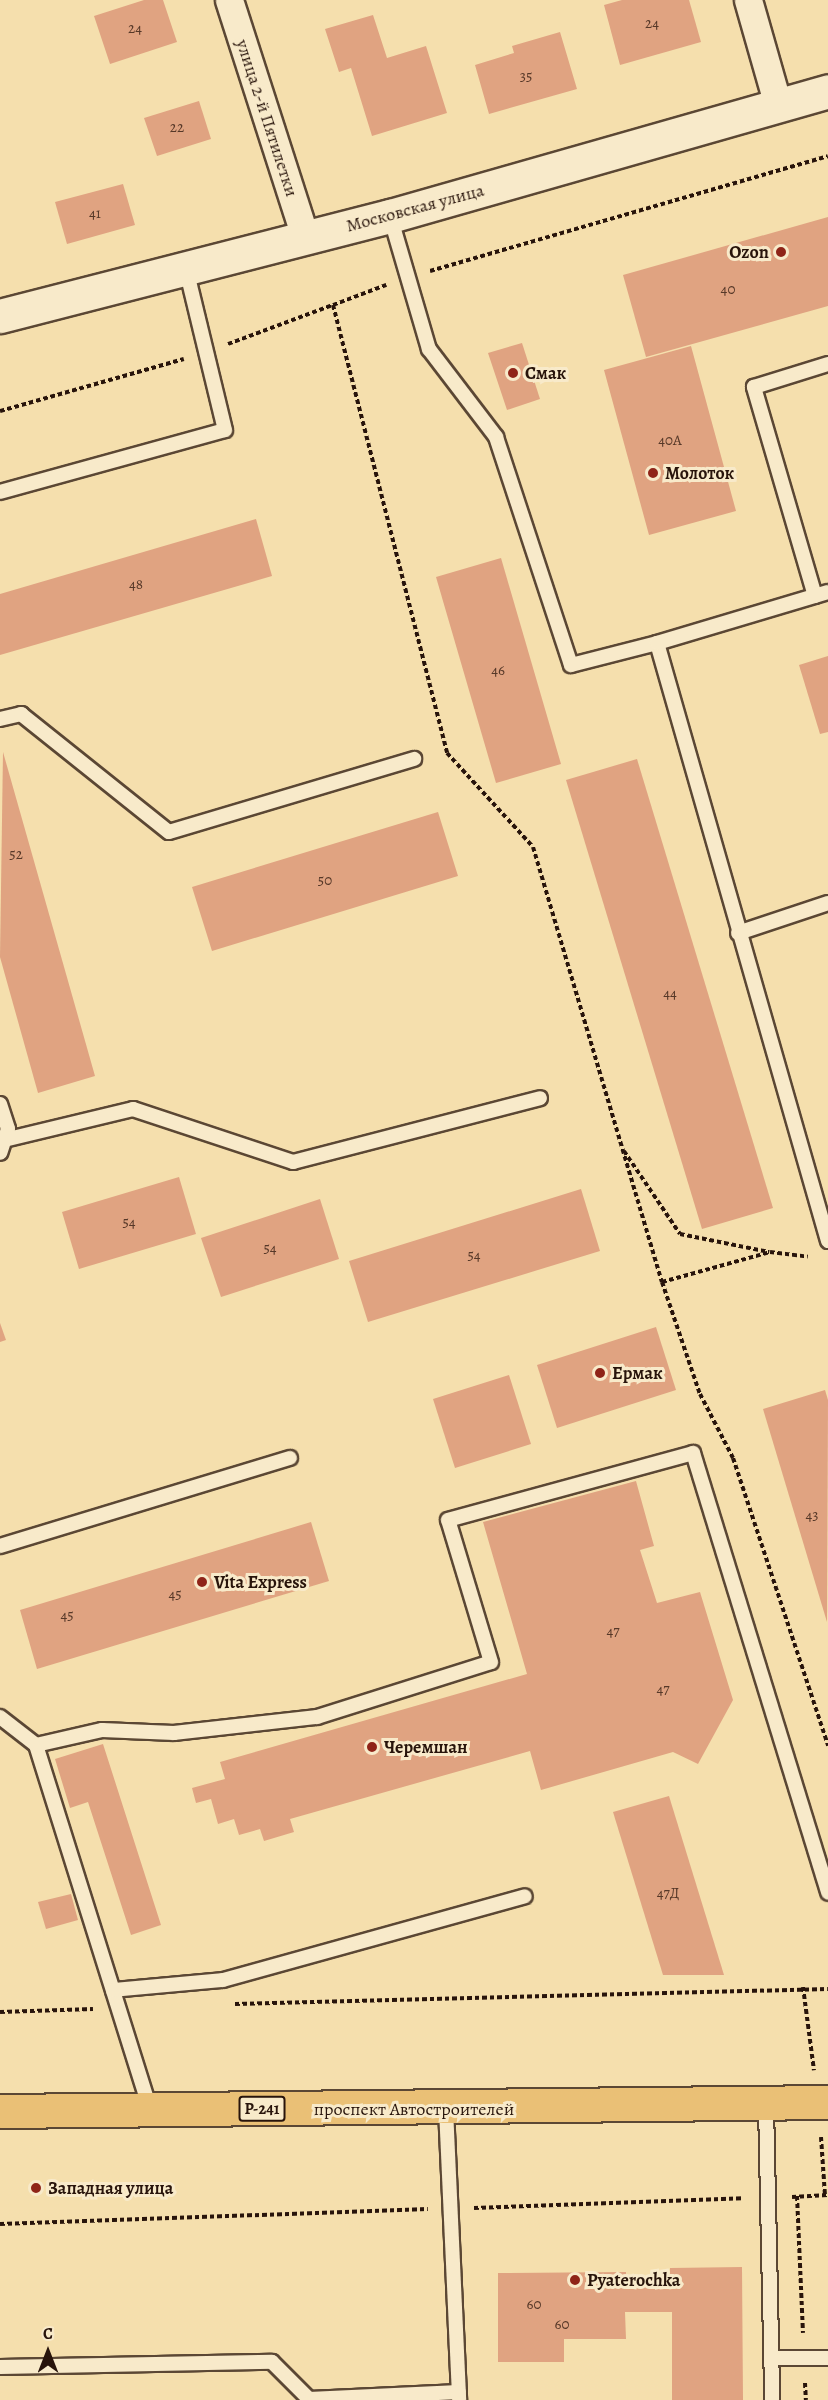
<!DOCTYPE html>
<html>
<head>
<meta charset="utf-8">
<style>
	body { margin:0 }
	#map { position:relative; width:828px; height:2400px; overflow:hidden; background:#f5dfad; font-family:Alegreya,serif }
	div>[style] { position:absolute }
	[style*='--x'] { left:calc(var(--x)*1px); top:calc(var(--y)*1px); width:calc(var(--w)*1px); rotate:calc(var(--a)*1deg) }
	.building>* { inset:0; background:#e0a381 }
	.path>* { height:4px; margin-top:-2px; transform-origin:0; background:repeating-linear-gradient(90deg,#28140b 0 4.5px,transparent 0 7.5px) }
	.roads { filter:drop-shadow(2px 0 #5b4734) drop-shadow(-2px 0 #5b4734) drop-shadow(0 2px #5b4734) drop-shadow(0 -2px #5b4734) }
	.service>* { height:14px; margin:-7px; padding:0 7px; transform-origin:7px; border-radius:7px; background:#f8eaca }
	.minor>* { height:27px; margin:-13.5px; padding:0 13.5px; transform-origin:13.5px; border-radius:13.5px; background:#f8eaca }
	.tertiary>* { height:33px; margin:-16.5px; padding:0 16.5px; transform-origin:16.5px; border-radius:16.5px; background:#f8eaca }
	.trunk>* { height:33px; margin:-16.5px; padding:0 16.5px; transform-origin:16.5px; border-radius:16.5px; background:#eac076 }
	.dots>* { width:16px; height:16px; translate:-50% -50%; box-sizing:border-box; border:3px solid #f8eaca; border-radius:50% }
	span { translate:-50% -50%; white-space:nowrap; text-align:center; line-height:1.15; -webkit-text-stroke:6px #f8eaca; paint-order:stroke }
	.number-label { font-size:15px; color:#563828 }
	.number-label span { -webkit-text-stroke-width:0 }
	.shield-label span { padding:2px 4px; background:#f8eaca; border:2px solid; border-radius:4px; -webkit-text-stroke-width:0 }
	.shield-label { font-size:16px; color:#28140b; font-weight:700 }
	.street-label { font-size:18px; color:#28140b }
	.poi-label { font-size:18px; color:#28140b; font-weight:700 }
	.right { translate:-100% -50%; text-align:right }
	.left { translate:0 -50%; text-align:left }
	.north { position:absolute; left:18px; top:2322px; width:60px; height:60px; -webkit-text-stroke:4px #f8eaca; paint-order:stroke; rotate:0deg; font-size:16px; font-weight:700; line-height:24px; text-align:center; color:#28140b }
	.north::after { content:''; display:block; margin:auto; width:21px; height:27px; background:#28140b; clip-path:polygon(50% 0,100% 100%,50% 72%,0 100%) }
</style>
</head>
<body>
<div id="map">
	<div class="building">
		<i style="clip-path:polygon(144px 0,163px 0,177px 42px,110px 64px,94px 16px)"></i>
		<i style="clip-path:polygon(622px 0,689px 0,701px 42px,620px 65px,604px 5px)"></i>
		<i style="clip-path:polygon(373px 15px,387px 58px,426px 46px,447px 113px,372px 136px,351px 68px,339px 72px,325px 29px)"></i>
		<i style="clip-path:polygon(560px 32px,577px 89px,489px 114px,475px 65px,514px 53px,512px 46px)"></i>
		<i style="clip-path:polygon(199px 101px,211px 139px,157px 156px,144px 118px)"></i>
		<i style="clip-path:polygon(123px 184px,135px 225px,67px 244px,55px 202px)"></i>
		<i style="clip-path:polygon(828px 217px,828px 306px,646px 357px,623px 275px)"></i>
		<i style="clip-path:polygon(522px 343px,540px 399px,507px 410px,488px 353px)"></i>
		<i style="clip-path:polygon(691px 346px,736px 511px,649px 535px,604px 370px)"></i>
		<i style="clip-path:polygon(256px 519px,272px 576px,0 655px,0 594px)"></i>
		<i style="clip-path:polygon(501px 558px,561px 764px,496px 783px,436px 577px)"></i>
		<i style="clip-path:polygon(828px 656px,828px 732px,820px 734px,799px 665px)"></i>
		<i style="clip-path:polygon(3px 752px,95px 1076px,38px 1093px,0 957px)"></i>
		<i style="clip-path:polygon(637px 759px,773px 1208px,702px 1229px,566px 780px)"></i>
		<i style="clip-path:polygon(438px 812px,458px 876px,212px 951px,192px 887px)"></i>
		<i style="clip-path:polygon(179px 1177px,196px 1234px,79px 1269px,62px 1212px)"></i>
		<i style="clip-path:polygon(581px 1189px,600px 1251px,368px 1322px,349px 1261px)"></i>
		<i style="clip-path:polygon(320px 1199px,339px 1259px,221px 1297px,201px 1238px)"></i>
		<i style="clip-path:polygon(0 1323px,6px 1340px,0 1342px)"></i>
		<i style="clip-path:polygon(656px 1327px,676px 1390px,557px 1428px,537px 1365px)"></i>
		<i style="clip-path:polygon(509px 1375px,531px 1444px,455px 1468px,433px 1399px)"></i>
		<i style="clip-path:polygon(825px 1390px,828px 1400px,827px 1622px,763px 1409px)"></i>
		<i style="clip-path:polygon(636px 1481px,654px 1546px,640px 1550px,657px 1603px,700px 1592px,733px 1700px,698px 1764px,673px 1752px,541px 1790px,530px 1751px,290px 1819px,294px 1832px,264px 1841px,260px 1829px,239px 1835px,234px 1819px,218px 1824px,211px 1799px,196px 1803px,192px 1788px,225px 1779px,220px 1762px,527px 1674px,483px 1522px)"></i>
		<i style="clip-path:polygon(311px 1522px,329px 1581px,37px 1669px,20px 1610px)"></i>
		<i style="clip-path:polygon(103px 1744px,161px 1925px,131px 1935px,88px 1802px,70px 1808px,55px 1759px)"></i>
		<i style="clip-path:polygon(669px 1796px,724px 1975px,663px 1975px,613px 1812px)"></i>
		<i style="clip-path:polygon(71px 1894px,78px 1920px,46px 1929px,38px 1902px)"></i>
		<i style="clip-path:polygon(742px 2267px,743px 2400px,672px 2400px,672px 2312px,625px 2312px,626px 2339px,564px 2339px,564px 2362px,498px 2362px,498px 2273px,626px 2272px,626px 2286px,670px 2286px,670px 2268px)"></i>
	</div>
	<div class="path">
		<i style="--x:430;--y:271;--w:414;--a:-16.1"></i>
		<i style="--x:333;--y:305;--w:57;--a:-20.7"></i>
		<i style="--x:228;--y:344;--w:112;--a:-20.4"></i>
		<i style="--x:333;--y:305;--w:462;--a:75.7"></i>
		<i style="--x:447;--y:753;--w:127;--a:47.5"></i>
		<i style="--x:533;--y:847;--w:454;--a:73.5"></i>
		<i style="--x:662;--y:1282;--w:112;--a:-15.5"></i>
		<i style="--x:770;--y:1252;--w:38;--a:7"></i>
		<i style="--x:0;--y:411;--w:191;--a:-15.8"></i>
		<i style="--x:624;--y:1151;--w:100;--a:56"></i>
		<i style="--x:680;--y:1234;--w:91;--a:11.4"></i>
		<i style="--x:662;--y:1282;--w:118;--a:71.3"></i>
		<i style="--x:700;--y:1394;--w:72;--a:62.7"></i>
		<i style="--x:733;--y:1458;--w:303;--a:71.7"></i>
		<i style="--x:803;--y:1987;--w:84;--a:82.5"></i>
		<i style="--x:235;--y:2004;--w:593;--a:-1.45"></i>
		<i style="--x:0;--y:2012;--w:93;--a:-1.8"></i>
		<i style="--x:821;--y:2137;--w:58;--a:86.1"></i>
		<i style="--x:797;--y:2196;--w:137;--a:87.5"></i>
		<i style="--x:792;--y:2197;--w:36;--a:-3"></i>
		<i style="--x:474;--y:2208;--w:269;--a:-2.1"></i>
		<i style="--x:0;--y:2224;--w:428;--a:-2"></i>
		<i style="--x:805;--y:2383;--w:17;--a:87"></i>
	</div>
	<div class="roads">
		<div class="service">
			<i style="--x:390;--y:216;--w:139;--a:73.7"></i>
			<i style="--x:429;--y:349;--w:111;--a:52.7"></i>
			<i style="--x:496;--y:437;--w:240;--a:71.8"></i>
			<i style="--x:571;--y:665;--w:89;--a:-14.3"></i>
			<i style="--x:657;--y:643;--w:622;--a:74.04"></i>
			<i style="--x:0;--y:492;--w:233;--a:-15.4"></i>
			<i style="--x:225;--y:430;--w:166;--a:-103.6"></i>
			<i style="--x:815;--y:596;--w:218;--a:-106.3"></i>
			<i style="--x:754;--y:387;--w:77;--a:-17.3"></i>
			<i style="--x:657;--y:643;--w:178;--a:-16.6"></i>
			<i style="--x:0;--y:719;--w:22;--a:-13"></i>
			<i style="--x:21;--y:714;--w:189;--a:38.6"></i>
			<i style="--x:169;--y:832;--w:256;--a:-16.6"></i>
			<i style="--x:738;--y:933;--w:95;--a:-18.4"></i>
			<i style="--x:0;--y:1104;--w:26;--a:72"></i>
			<i style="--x:8;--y:1129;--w:25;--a:108"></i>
			<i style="--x:0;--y:1141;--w:137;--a:-13.5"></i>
			<i style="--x:133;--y:1109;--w:169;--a:18.3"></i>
			<i style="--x:293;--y:1162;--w:255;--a:-14.5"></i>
			<i style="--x:0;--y:1546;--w:303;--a:-16.9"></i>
			<i style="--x:0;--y:1717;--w:46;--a:37.9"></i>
			<i style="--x:36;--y:1745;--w:381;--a:72.6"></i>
			<i style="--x:36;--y:1745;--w:68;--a:-12.8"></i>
			<i style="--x:102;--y:1730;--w:72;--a:2.4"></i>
			<i style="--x:174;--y:1733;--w:144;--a:-6.4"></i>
			<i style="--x:317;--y:1717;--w:182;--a:-17.5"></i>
			<i style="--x:491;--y:1662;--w:148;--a:-106.8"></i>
			<i style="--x:448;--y:1520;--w:254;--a:-15.3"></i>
			<i style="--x:693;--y:1453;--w:460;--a:72.9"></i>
			<i style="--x:113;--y:1990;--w:110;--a:-5.2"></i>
			<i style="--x:223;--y:1980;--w:313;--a:-15.5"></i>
			<i style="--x:766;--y:2104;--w:296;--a:88.8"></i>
			<i style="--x:446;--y:2109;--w:291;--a:87.4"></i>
			<i style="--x:771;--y:2358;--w:57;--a:0"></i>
			<i style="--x:0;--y:2367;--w:272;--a:-1.1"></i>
			<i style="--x:272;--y:2362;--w:52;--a:45"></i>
			<i style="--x:309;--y:2399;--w:150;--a:-2.7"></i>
		</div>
		<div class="minor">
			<i style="--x:229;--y:0;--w:249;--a:72.2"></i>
			<i style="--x:748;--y:0;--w:109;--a:74.1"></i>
		</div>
		<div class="tertiary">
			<i style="--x:0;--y:316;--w:403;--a:-14.4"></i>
			<i style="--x:390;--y:216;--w:455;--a:-15.9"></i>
		</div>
		<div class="trunk">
			<i style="--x:0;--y:2111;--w:828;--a:-0.62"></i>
		</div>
	</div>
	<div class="dots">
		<i style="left:781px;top:252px;background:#8f2418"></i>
		<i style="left:513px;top:373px;background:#8f2418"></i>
		<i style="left:653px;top:473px;background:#8f2418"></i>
		<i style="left:600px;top:1373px;background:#8f2418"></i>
		<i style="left:202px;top:1582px;background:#8f2418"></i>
		<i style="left:372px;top:1747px;background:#8f2418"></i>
		<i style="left:36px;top:2188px;background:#8f2418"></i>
		<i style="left:575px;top:2280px;background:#8f2418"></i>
	</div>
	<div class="number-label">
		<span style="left:652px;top:24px">24</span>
		<span style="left:135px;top:29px">24</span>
		<span style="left:526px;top:77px">35</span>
		<span style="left:177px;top:128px">22</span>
		<span style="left:95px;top:214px">41</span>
		<span style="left:728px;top:290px">40</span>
		<span style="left:670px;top:441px">40А</span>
		<span style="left:136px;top:585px">48</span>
		<span style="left:498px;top:671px">46</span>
		<span style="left:16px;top:855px">52</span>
		<span style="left:325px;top:881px">50</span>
		<span style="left:670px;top:994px">44</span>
		<span style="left:129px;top:1223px">54</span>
		<span style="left:270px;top:1249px">54</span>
		<span style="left:474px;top:1256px">54</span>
		<span style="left:812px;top:1516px">43</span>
		<span style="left:175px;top:1595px">45</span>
		<span style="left:67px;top:1616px">45</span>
		<span style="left:613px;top:1632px">47</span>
		<span style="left:663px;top:1690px">47</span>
		<span style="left:668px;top:1894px">47Д</span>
		<span style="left:534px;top:2305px">60</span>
		<span style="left:562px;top:2325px">60</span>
	</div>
	<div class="shield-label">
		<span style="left:262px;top:2109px">Р-241</span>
	</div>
	<div class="street-label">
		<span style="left:267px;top:118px;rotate:72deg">улица 2-й Пятилетки</span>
		<span style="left:415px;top:208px;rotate:-15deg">Московская улица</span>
		<span style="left:414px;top:2109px">проспект Автостроителей</span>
	</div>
	<div class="poi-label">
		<span class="right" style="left:769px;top:252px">Ozon</span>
		<span class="left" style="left:525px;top:373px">Смак</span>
		<span class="left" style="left:665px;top:473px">Молоток</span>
		<span class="left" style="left:612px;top:1373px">Ермак</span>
		<span class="left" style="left:214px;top:1582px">Vita Express</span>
		<span class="left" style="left:384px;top:1747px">Черемшан</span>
		<span class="left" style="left:48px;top:2188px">Западная улица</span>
		<span class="left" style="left:587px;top:2280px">Pyaterochka</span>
	</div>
	<div class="north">С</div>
</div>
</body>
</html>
